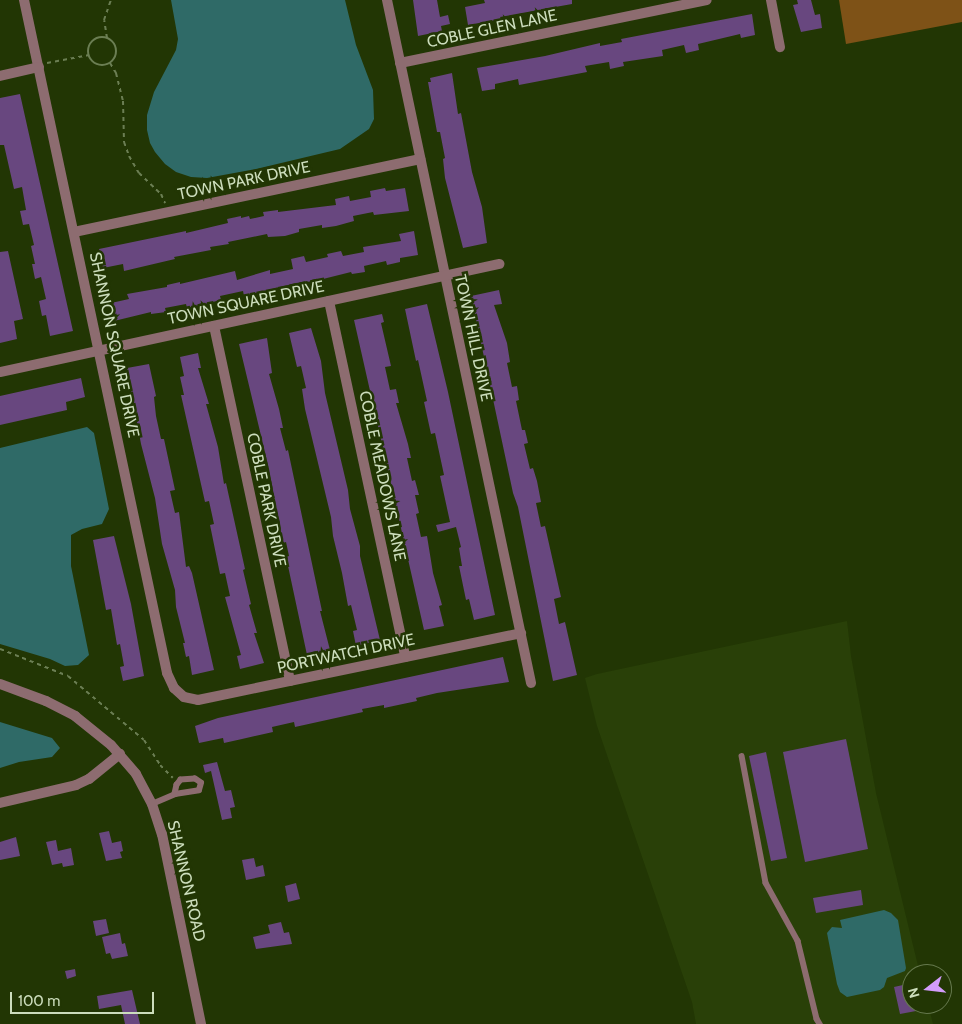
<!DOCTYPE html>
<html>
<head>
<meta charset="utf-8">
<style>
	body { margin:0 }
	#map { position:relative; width:962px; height:1024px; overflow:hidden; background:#223604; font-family:Cabin,sans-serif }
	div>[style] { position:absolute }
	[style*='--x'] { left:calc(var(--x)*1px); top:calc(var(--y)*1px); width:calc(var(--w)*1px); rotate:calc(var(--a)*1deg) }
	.built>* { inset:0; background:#294008 }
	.forest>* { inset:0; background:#7e5217 }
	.water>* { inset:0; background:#2f6a67 }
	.building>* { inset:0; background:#68477f }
	.path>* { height:2px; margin-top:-1px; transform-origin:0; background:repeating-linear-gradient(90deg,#6b7e53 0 4px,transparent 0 8px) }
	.path>.ring { margin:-1px; padding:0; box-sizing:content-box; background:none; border:2px solid #6b7e53; border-radius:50% }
	.service>* { height:5.5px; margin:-2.75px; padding:0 2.75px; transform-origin:2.75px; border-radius:2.75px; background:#8d6c70 }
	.minor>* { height:10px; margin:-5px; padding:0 5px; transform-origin:5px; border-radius:5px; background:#8d6c70 }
	.tertiary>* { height:10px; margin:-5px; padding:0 5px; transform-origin:5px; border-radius:5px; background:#8d6c70 }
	span { translate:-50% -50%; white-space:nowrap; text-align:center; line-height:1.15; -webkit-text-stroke:5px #223604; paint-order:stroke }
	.street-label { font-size:16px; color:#ccddbc }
	.north { position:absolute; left:902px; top:964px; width:50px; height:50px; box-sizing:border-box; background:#223604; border:1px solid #66794e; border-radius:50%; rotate:254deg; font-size:14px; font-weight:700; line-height:20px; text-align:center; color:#ccddbc }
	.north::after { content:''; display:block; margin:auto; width:18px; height:22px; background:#d39cfc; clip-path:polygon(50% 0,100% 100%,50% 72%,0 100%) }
	.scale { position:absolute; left:10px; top:992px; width:144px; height:22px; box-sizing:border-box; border:2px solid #ccddbc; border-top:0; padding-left:6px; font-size:15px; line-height:18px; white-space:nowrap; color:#ccddbc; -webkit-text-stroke:4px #223604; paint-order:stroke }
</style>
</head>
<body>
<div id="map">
	<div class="built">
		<i style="clip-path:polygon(847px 621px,851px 656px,876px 793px,920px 974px,912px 974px,912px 1004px,928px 1004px,933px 1024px,696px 1024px,692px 1002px,597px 726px,585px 678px,597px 674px)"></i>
	</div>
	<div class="forest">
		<i style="clip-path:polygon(839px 0,962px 0,962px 22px,846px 44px)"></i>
	</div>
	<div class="water">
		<i style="clip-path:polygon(171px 0,345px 0,356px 45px,373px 90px,374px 119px,369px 129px,340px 149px,256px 169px,207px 178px,191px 177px,176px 172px,165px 164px,155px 152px,150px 143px,147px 130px,147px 115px,154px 92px,176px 50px,178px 39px)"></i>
		<i style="clip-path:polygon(87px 427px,94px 433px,109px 509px,102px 524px,82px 529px,71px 535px,71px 566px,89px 655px,78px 665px,65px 666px,50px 659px,0 644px,0 448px)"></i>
		<i style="clip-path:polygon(0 722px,52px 738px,60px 748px,52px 757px,19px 762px,0 768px)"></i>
		<i style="clip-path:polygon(884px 910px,891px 913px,898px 920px,906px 968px,905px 971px,887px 978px,884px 987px,880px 990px,847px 997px,840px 992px,837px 984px,827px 933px,832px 927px,842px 928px,840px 920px)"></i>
	</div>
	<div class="building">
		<i style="clip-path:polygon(413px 0,437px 0,440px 17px,448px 15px,450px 24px,441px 26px,442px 31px,418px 36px)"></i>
		<i style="clip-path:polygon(484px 0,572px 0,572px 4px,500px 17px,501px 19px,468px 25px,465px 7px,485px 3px)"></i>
		<i style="clip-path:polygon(797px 0,811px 0,815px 15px,820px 14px,822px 28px,801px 32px,793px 5px,798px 4px)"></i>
		<i style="clip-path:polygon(752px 14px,755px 35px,741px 38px,740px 34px,698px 44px,699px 50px,686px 53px,684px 45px,662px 50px,663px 56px,623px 62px,624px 66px,610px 69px,609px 62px,585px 66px,587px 72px,519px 85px,518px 79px,495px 84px,495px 89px,482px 91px,477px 68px,545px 56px,600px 43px,600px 46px,622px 42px,621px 39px)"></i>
		<i style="clip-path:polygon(452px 73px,458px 114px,461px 113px,472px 172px,482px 207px,487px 243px,463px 248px,445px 178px,443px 159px,445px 158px,440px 132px,437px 132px,428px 82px,431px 82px,430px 78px)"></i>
		<i style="clip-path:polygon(20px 94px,73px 331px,50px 336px,46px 315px,42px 316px,39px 301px,46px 299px,41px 277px,35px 279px,32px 264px,35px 264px,31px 246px,34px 245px,29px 224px,23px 225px,20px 211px,26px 210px,22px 187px,14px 189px,4px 145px,0 145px,0 98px)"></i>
		<i style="clip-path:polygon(385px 188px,386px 191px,405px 188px,409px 211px,374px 215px,373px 212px,353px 216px,354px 221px,336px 226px,322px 228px,322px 225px,299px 229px,299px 232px,285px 236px,268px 237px,267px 234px,228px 242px,229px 244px,210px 247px,211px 250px,174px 257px,175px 259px,124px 271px,123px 264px,103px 268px,99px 249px,186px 231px,186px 233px,228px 223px,227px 219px,241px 216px,241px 218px,249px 216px,250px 219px,264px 216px,263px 212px,278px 210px,278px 212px,336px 205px,335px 199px,349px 196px,350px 201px,371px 197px,370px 191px)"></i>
		<i style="clip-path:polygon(414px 231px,418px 255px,400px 258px,400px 262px,387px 265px,386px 261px,364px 266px,365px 272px,352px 274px,351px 272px,315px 281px,296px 283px,244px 296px,243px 291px,220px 296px,221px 300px,187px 308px,186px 304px,165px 308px,166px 312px,151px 314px,151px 312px,114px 321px,111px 303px,129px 299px,127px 294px,167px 287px,167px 285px,180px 282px,180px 284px,235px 271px,237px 280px,270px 270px,270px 274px,293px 269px,291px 259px,304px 256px,306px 262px,328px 257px,327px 254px,341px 251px,343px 256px,364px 252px,363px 247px,401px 241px,399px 234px)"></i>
		<i style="clip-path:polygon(8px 251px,23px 319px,14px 321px,17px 339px,0 343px,0 252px)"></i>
		<i style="clip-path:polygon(499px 290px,502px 304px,494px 305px,507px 343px,510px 362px,507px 363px,512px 387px,517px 386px,519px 400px,516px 401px,522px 430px,525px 430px,528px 443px,524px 444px,530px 469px,533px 468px,537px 481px,541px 502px,536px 503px,541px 527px,545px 526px,561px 597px,554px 599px,559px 624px,565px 622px,577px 675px,553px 681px,518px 507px,513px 493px,471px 296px)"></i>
		<i style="clip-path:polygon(427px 304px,448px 392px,495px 615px,474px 620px,469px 599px,466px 600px,459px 566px,462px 566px,459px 548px,461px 547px,456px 527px,438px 532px,436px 525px,450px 522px,440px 476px,444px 475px,435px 433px,431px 434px,424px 402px,427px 401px,418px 360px,416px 361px,405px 309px)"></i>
		<i style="clip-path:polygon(382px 314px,384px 322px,381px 323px,391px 366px,385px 367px,390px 390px,396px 389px,399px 403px,396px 403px,408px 444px,411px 458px,407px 458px,412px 481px,415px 480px,419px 495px,415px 495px,419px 513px,416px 514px,421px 537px,427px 536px,433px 573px,442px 605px,439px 606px,444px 626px,424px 630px,354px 320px)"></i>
		<i style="clip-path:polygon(311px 328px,321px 361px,325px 393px,348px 490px,350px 509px,360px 546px,360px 556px,380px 640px,356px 646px,353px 631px,357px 630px,351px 605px,348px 606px,342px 573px,333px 536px,331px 517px,305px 409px,302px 389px,306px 388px,301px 366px,297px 367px,289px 333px)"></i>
		<i style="clip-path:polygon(267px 338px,272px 373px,269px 374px,279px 409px,283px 428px,280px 428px,286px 451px,288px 450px,322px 611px,320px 611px,330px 650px,307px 655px,288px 566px,286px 557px,289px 556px,286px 542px,283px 543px,269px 469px,239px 344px)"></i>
		<i style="clip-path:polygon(198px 353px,201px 368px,198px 368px,209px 404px,206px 404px,218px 447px,224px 484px,226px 483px,245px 569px,243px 570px,251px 604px,249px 605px,257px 633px,254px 633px,264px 663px,240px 669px,237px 656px,241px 655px,225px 597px,230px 596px,225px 573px,220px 574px,210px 525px,214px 524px,209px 501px,205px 502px,181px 395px,184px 395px,180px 377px,184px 376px,180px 357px)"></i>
		<i style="clip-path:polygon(149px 364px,156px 396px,154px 397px,156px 416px,161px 439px,164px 439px,175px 490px,170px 491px,175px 513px,179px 512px,186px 567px,189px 566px,192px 573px,214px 670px,192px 675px,189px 656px,186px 657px,183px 643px,185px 643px,176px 607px,175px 590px,162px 544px,155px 498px,141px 444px,127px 368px)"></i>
		<i style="clip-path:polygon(81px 378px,85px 397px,66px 402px,67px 410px,0 425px,0 396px)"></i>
		<i style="clip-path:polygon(114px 536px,131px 604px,144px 676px,123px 681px,120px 667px,124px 666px,120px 644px,117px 645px,111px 609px,106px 610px,93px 540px)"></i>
		<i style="clip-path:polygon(503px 657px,509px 682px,437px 693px,416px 698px,417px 701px,384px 708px,384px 705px,362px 709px,363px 712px,295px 727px,294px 722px,272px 727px,273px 732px,242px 739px,224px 743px,223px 738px,199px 743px,195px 726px,218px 718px)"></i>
		<i style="clip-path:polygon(846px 739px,868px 849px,805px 862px,783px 752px)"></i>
		<i style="clip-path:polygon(766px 752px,787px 858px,771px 861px,749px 756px)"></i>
		<i style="clip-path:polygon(217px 762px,225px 791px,231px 790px,235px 807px,230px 808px,232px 818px,222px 820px,211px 771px,205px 773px,203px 765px)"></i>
		<i style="clip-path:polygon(109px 831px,112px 843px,121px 841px,123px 851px,120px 852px,122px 858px,106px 861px,99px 833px)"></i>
		<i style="clip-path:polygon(16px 837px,20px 856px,0 860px,0 842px)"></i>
		<i style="clip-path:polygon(56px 840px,58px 851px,71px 848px,74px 865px,63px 867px,62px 863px,52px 865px,46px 842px)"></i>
		<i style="clip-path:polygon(254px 858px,256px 867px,263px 865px,265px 876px,246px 880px,242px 860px)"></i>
		<i style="clip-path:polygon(296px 883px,300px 899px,288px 902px,285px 886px)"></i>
		<i style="clip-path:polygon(861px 890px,863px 905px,816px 913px,813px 898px)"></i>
		<i style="clip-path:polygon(106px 919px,109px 933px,96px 936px,93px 921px)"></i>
		<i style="clip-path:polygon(281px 922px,284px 933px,289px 932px,292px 944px,256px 949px,253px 937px,270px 933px,268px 925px)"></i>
		<i style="clip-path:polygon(120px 933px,122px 944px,125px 943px,128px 956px,112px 959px,110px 953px,106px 954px,102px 937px)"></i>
		<i style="clip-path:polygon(75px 969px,76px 976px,67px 979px,65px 971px)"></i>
		<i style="clip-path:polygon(912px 983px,912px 1004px,932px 1004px,932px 1008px,900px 1014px,894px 987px)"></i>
		<i style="clip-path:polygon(132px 990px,140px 1024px,125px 1024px,121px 1005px,99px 1009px,97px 996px)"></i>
	</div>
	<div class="path">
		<i class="ring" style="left:88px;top:37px;width:26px;height:26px"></i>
		<i style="--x:107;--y:38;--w:18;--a:-99"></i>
		<i style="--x:104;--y:20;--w:21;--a:-71"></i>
		<i style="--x:47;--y:63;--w:43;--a:-10.8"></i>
		<i style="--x:110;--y:63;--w:12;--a:59"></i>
		<i style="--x:116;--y:73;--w:29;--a:76"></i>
		<i style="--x:123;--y:101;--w:41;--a:88.6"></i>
		<i style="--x:124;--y:142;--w:15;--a:70"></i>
		<i style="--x:129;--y:156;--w:20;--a:60"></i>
		<i style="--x:139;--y:173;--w:30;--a:44"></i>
		<i style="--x:161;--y:194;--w:10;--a:66"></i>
		<i style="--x:0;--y:649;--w:73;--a:21.7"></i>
		<i style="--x:68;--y:676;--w:99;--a:40.1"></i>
		<i style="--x:144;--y:740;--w:30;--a:57"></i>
		<i style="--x:160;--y:765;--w:18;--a:45"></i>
	</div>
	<div class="service">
		<i style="--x:742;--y:756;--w:129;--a:79.3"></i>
		<i style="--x:766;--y:883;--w:66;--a:61.1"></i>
		<i style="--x:798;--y:941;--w:80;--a:76.3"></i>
		<i style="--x:817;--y:1019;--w:6;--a:59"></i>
		<i style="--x:152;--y:804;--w:25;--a:-23"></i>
		<i style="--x:175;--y:794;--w:24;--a:-9"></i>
		<i style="--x:199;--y:790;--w:7;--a:-74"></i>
		<i style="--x:201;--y:783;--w:7;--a:-146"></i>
		<i style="--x:195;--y:779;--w:14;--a:176"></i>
		<i style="--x:181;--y:780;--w:6;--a:129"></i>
		<i style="--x:177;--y:785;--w:9;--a:103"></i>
	</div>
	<div class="minor">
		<i style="--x:24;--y:0;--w:688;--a:78"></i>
		<i style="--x:167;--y:673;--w:17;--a:65"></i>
		<i style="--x:174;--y:688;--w:13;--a:42"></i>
		<i style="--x:184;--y:697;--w:14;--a:12"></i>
		<i style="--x:198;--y:700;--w:330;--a:-11.7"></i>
		<i style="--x:387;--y:0;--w:698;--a:78.09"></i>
		<i style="--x:771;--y:0;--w:48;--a:79.2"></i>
		<i style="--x:400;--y:63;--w:313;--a:-11.6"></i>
		<i style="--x:0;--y:76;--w:40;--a:-13"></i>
		<i style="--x:74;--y:232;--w:354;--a:-11.9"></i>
		<i style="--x:329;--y:301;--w:364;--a:77.9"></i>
		<i style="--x:214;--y:326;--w:363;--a:77.9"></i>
		<i style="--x:0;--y:372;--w:511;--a:-12.21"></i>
		<i style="--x:0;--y:803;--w:78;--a:-13.3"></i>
		<i style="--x:76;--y:785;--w:14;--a:-25"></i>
		<i style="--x:89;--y:779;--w:40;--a:-39"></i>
	</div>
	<div class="tertiary">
		<i style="--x:0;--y:684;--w:49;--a:20.3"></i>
		<i style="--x:46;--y:701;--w:33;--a:27"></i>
		<i style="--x:75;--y:716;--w:46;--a:38.9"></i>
		<i style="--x:111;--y:745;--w:38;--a:49"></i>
		<i style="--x:136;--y:774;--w:34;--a:62"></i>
		<i style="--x:152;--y:804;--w:32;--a:72"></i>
		<i style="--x:162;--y:834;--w:194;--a:78.4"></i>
	</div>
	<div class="street-label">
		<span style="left:492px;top:29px;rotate:-12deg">COBLE GLEN LANE</span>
		<span style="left:244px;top:181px;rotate:-12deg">TOWN PARK DRIVE</span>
		<span style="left:246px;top:303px;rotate:-12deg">TOWN SQUARE DRIVE</span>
		<span style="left:473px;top:338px;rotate:78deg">TOWN HILL DRIVE</span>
		<span style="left:114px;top:345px;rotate:78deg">SHANNON SQUARE DRIVE</span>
		<span style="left:382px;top:476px;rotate:78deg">COBLE MEADOWS LANE</span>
		<span style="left:266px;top:500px;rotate:78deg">COBLE PARK DRIVE</span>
		<span style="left:346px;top:654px;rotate:-12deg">PORTWATCH DRIVE</span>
		<span style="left:186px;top:881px;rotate:77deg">SHANNON ROAD</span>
	</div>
	<div class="north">N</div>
	<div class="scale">100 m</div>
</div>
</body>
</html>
